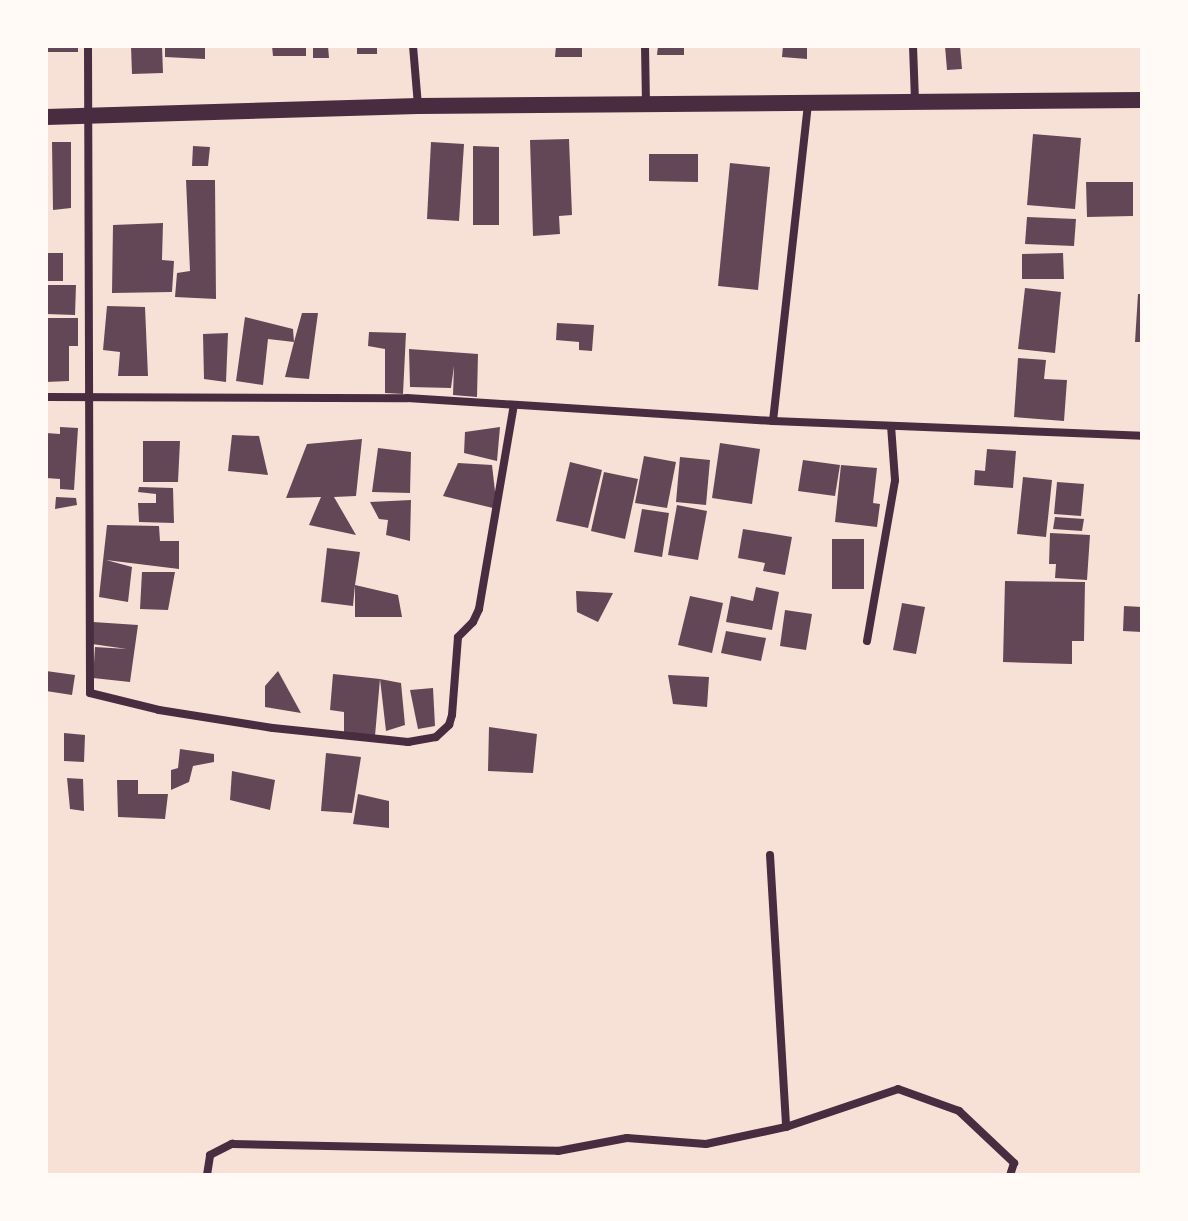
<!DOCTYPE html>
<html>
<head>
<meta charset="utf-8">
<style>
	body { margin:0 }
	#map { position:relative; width:1188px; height:1221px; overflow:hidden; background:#f7e1d7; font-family:Ubuntu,sans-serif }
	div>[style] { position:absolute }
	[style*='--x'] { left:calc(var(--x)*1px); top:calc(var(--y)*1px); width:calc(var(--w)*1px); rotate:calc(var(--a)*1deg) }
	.building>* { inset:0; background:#644757 }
	.minor>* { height:8px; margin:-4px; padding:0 4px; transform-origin:4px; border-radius:4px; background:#4a2c40 }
	.secondary>* { height:16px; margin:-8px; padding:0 8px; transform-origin:8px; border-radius:8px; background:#4a2c40 }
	span { translate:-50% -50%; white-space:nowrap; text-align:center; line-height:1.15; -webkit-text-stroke:8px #fffaf5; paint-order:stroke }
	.frame { position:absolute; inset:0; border:48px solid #fffaf5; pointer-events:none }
</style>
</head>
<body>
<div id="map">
	<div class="building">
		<i style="clip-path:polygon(46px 46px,78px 46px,78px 52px,46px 52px)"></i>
		<i style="clip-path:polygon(131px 46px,162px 46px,163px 73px,132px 74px)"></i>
		<i style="clip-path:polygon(165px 46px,205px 46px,205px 59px,165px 57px)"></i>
		<i style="clip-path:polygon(272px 46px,306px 46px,306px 56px,273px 56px)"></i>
		<i style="clip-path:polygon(313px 46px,328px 46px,329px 58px,313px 58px)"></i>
		<i style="clip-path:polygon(357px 46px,377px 46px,377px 54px,357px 54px)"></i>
		<i style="clip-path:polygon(556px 46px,582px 46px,582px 57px,555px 57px)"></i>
		<i style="clip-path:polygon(658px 46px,684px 46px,684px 55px,657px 55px)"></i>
		<i style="clip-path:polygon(783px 46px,807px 46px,807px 59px,782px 57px)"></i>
		<i style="clip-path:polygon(945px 46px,960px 46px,962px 69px,947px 70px)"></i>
		<i style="clip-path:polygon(1033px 134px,1081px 138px,1075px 209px,1027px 205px)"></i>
		<i style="clip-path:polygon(569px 139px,572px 215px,559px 216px,560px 234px,533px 236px,530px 140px)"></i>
		<i style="clip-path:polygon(52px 142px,71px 142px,71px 208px,53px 210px)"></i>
		<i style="clip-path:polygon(431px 142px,464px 144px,459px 221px,427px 219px)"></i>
		<i style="clip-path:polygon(193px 146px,210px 147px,208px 166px,192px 166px)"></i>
		<i style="clip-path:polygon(473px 146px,499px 147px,499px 225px,473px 225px)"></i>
		<i style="clip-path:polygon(649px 154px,698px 154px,698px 182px,649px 181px)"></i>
		<i style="clip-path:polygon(730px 163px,770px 167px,758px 290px,718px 286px)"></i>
		<i style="clip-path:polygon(186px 180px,215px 180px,216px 299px,175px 297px,177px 273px,190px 271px)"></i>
		<i style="clip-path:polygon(1086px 182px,1133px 182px,1133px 216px,1087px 217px)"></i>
		<i style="clip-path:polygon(1027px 217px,1076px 219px,1074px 246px,1025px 244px)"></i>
		<i style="clip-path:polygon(163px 223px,162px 260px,174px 261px,172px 292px,112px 293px,113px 225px)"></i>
		<i style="clip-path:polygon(46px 253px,63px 253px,63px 281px,46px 281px)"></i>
		<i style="clip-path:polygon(1063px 253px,1064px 279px,1022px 279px,1022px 254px)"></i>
		<i style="clip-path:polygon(46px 285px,76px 285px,75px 315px,46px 314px)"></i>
		<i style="clip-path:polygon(1025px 288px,1061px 292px,1055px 353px,1018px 349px)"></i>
		<i style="clip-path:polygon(1138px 294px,1142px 294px,1142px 342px,1135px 342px)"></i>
		<i style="clip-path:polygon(107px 306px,145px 307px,148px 376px,118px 376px,120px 352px,103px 350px)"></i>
		<i style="clip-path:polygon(302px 313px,318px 313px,309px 379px,285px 377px,294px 342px,268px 339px,263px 385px,236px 381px,245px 317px,293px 329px,294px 342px)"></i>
		<i style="clip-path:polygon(46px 318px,78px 318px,78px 346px,69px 346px,69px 381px,46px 382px)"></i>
		<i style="clip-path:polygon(557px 323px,594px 325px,592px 351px,579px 350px,579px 342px,556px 340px)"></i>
		<i style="clip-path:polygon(369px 332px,406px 333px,403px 394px,385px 393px,385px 349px,368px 346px)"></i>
		<i style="clip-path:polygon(228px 333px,226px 382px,204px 379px,203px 334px)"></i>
		<i style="clip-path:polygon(409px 349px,478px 354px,477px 397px,453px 395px,454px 366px,451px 388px,410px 387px)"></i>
		<i style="clip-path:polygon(1018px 358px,1046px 360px,1044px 379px,1067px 380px,1064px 421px,1014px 417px)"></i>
		<i style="clip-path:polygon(60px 427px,78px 428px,74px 490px,60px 489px,60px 479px,46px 478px,46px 433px,60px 434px)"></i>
		<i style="clip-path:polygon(500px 427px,497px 461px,464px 453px,465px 432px)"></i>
		<i style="clip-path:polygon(232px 435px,259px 436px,268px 475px,228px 471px)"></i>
		<i style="clip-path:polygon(362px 439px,356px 496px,334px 497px,356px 535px,309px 525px,321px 497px,286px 498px,307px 444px)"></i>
		<i style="clip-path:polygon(143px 441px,180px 441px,178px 482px,143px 482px)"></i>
		<i style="clip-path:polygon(720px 443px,760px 449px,752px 504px,712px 498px)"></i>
		<i style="clip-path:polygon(378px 448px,411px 452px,410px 493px,372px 492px)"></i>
		<i style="clip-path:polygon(987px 449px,1016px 451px,1013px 488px,974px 485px,975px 470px,985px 471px)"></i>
		<i style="clip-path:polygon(644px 456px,676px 462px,667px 508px,635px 503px)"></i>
		<i style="clip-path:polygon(680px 457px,710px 460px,706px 505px,676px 502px)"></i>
		<i style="clip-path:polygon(803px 460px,840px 465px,835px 496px,798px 491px)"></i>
		<i style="clip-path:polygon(570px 462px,602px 470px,588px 528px,556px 521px)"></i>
		<i style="clip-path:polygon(458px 463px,492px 465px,497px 509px,443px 496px)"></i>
		<i style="clip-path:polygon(841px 465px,877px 468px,873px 503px,880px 504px,877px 527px,835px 522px)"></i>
		<i style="clip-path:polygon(604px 472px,638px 479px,625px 539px,591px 531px)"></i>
		<i style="clip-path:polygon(1023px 477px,1052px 480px,1046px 537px,1017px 534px)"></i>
		<i style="clip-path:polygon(1057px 482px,1084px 484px,1081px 516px,1054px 514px)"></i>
		<i style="clip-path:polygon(139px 487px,173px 488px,174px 523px,139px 522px,138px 503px,156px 503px,156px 494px,138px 492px)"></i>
		<i style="clip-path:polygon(56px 497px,76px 498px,77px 505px,55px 509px)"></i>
		<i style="clip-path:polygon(411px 500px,410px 541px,386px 535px,388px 520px,379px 519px,370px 502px)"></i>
		<i style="clip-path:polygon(677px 505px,707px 511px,698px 560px,668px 555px)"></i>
		<i style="clip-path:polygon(642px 509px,669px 513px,662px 557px,634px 552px)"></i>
		<i style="clip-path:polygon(1055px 517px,1084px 519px,1082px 531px,1053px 529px)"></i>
		<i style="clip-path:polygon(107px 525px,159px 526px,160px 541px,179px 541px,179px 569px,106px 560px,132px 567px,128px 602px,99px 597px)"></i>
		<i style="clip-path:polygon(743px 529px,792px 537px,785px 575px,763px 571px,765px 563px,738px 558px)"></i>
		<i style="clip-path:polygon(1050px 533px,1090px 535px,1087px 580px,1055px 578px,1056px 564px,1049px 564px)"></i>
		<i style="clip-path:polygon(832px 539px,864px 539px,864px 589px,832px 589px)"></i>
		<i style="clip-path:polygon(327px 548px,360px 552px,355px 585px,398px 595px,402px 617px,355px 617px,355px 585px,353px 606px,321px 602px)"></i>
		<i style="clip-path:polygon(142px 572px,175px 572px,168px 610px,140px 609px)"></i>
		<i style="clip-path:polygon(1005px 581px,1085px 582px,1084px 641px,1072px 641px,1072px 664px,1003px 662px)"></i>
		<i style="clip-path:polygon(756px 587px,779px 592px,772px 630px,726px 622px,731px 596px,753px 601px)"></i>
		<i style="clip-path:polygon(576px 591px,613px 593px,598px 622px,577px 612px)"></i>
		<i style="clip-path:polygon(690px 596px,723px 603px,712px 653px,678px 645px)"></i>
		<i style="clip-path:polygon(902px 603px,925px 607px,916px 654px,893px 650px)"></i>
		<i style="clip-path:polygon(1124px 606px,1142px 607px,1142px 632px,1123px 631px)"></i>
		<i style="clip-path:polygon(785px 610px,812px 614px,806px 650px,780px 646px)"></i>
		<i style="clip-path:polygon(93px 622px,138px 625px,130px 682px,93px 678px,95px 647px,127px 649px,92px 644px)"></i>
		<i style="clip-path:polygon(726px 631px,766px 638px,761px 661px,721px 653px)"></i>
		<i style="clip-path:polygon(46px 671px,75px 675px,72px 695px,46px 691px)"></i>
		<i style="clip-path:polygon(278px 671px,301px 713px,265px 707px,265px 686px)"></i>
		<i style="clip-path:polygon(333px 674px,380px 679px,375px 736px,344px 732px,344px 712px,330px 710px)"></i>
		<i style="clip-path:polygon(668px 675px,709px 677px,707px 707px,673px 704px)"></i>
		<i style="clip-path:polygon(380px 679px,401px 683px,405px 725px,386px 731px)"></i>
		<i style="clip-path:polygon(433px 688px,435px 726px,418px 729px,410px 690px)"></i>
		<i style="clip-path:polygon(489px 727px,537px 734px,533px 773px,488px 771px)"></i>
		<i style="clip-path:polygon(64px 733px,85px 735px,84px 762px,64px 761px)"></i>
		<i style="clip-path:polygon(180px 749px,214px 754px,214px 762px,193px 766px,189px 782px,171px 790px,171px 770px,178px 768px)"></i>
		<i style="clip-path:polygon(326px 753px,361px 757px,352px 813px,321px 811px)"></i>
		<i style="clip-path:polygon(232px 771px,275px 780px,270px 810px,230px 800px)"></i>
		<i style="clip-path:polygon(67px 778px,83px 779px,84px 811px,70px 809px)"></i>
		<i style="clip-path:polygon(117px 780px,138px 780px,138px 794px,168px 794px,165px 819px,118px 817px)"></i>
		<i style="clip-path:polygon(358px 794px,389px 801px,389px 828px,353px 824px)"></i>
	</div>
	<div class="minor">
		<i style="--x:88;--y:46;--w:647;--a:89.82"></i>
		<i style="--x:90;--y:693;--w:71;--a:13.8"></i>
		<i style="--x:159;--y:710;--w:115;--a:9"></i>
		<i style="--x:273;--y:728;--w:136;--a:5.9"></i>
		<i style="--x:408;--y:742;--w:28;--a:-10"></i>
		<i style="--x:436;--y:737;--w:18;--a:-43"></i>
		<i style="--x:449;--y:725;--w:10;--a:-73"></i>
		<i style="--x:452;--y:715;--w:78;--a:-85.6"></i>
		<i style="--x:458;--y:637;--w:21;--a:-45"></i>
		<i style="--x:473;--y:622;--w:14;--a:-65"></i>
		<i style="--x:479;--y:609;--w:207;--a:-80.3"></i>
		<i style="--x:413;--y:46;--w:60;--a:85.2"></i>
		<i style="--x:645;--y:46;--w:57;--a:89"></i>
		<i style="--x:913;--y:46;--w:55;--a:87.9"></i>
		<i style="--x:46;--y:397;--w:361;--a:0.2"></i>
		<i style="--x:407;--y:398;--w:367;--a:3.6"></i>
		<i style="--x:773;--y:421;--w:369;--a:2.3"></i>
		<i style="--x:773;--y:421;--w:321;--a:-83.7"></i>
		<i style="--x:867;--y:641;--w:163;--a:-80.1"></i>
		<i style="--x:895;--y:480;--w:54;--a:-94.2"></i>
		<i style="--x:770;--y:855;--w:272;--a:86.6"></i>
		<i style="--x:786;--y:1127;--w:118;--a:-18.7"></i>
		<i style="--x:898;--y:1089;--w:65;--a:19.8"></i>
		<i style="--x:959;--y:1111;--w:76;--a:43.4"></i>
		<i style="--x:1014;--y:1163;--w:13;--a:108"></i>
		<i style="--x:207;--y:1175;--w:20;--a:-81"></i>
		<i style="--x:210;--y:1155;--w:25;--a:-27"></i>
		<i style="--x:232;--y:1144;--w:326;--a:1.2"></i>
		<i style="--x:558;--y:1151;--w:70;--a:-10.7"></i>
		<i style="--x:627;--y:1138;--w:79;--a:4.3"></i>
		<i style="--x:706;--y:1144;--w:82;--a:-12"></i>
	</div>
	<div class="secondary">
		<i style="--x:46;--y:117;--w:372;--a:-1.7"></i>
		<i style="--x:418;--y:106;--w:724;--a:-0.47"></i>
	</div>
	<div class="frame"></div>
</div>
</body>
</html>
